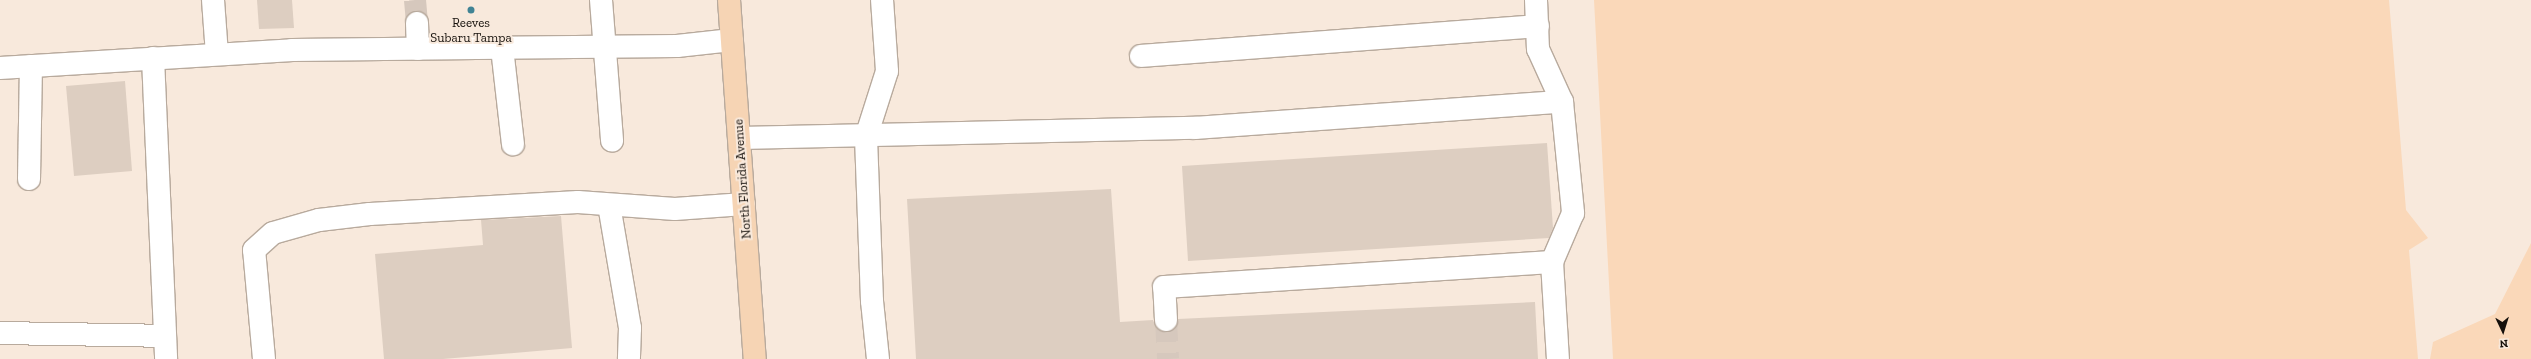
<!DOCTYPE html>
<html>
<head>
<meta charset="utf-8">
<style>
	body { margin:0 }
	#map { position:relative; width:2531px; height:359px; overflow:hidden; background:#f8e9dc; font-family:"Zilla Slab",serif }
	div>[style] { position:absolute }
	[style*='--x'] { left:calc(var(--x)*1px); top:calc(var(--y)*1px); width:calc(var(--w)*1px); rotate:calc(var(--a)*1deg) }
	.green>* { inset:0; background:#fad8b9 }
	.building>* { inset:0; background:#ddcec1 }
	.minor-tunnel>* { height:22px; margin-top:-11px; transform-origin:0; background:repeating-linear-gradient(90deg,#d6c8bd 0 22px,transparent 0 33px) }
	.roads { filter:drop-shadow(1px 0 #b8aa9d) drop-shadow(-1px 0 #b8aa9d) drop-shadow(0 1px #b8aa9d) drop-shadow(0 -1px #b8aa9d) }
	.minor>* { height:22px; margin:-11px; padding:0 11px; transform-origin:11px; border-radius:11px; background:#fff }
	.major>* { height:22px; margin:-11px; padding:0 11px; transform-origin:11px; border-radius:11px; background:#f6d4b4 }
	.dots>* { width:11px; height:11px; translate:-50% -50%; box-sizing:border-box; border:2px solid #f8e9dc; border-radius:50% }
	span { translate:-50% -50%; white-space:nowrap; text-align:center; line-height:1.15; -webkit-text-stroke:4px #f8e9dc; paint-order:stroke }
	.poi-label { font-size:13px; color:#15100b }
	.street-label { font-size:13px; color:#15100b }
	.north { position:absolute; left:2483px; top:311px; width:40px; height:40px; -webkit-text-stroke:3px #f8e9dc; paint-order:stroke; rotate:176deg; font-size:11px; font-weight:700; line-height:16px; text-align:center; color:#15100b }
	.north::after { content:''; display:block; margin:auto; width:14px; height:18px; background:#15100b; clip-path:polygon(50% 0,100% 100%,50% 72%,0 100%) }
</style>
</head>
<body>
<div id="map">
	<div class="green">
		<i style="clip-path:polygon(1594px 0,2389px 0,2406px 210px,2428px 238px,2409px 250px,2418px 359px,1613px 359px)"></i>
		<i style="clip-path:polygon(2531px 243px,2531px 359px,2430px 359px,2433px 342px,2495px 314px)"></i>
	</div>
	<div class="building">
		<i style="clip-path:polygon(257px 0,292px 0,294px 28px,259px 29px)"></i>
		<i style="clip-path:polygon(125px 81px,132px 171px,74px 176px,66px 86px)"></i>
		<i style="clip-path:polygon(1547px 143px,1553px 228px,1549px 238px,1188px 261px,1182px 166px)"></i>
		<i style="clip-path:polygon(1111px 189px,1120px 322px,1153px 320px,1156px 327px,1166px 332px,1173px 330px,1178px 319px,1535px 302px,1538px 359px,916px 359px,907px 199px)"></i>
		<i style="clip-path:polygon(561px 216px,572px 348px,443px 359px,384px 359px,375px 254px,483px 245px,481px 220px)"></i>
	</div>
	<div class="minor-tunnel">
		<i style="--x:415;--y:0;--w:23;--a:85"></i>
		<i style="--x:1166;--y:320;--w:39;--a:87"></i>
	</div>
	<div class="roads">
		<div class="minor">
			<i style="--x:213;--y:0;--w:54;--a:85.8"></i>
			<i style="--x:601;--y:0;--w:141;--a:85.5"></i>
			<i style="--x:1536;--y:0;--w:49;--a:87.7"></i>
			<i style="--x:1538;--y:49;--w:58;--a:65.6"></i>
			<i style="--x:1562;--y:102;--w:112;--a:84.3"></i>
			<i style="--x:1573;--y:213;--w:53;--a:113.2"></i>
			<i style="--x:417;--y:23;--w:26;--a:88"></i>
			<i style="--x:502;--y:48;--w:97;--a:83.5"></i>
			<i style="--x:1141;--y:56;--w:398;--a:-4.3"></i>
			<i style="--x:153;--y:58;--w:301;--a:87.5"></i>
			<i style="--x:0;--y:68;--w:293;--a:-3.5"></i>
			<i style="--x:292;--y:50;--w:385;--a:-0.6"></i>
			<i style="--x:677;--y:46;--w:55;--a:-6.2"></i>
			<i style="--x:740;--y:138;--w:455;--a:-1.3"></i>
			<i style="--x:1195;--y:128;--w:368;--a:-4.1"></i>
			<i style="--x:29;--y:179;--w:113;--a:-89"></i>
			<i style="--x:609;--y:205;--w:125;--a:80.3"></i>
			<i style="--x:630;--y:328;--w:31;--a:92"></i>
			<i style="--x:1166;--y:320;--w:33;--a:-93"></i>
			<i style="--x:1164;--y:287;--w:389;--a:-3.7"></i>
			<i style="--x:1552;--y:262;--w:97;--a:86.5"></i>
			<i style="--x:0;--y:333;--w:165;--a:1"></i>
			<i style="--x:264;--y:359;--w:109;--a:-95.2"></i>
			<i style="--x:254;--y:250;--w:25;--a:-42"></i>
			<i style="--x:273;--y:233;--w:48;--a:-15.8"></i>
			<i style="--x:319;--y:220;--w:51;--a:-6.7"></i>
			<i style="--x:370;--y:214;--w:208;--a:-3.3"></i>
			<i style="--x:578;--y:202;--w:97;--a:4.1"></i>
			<i style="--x:675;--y:209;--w:69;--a:-4.1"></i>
			<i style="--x:878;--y:359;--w:58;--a:-95.9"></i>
			<i style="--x:872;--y:301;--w:164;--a:-92.1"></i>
			<i style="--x:866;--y:137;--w:69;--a:-72.3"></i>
			<i style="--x:887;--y:71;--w:71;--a:-94"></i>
		</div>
		<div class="major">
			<i style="--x:729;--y:0;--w:360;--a:85.9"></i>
		</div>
	</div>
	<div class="dots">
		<i style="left:471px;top:10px;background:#408394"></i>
	</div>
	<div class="poi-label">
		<span style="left:471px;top:31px">Reeves<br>Subaru Tampa</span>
	</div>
	<div class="street-label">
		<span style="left:743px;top:179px;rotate:-94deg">North Florida Avenue</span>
	</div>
	<div class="north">N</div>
</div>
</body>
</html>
